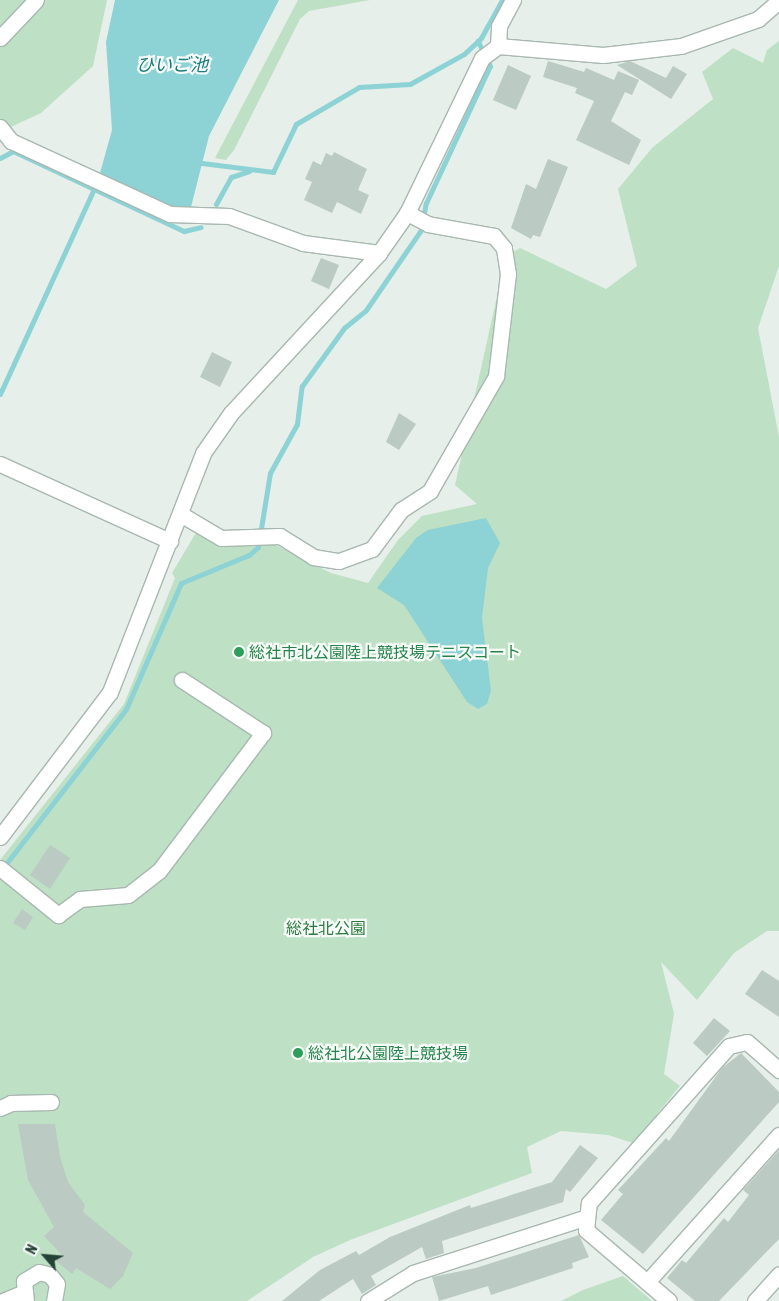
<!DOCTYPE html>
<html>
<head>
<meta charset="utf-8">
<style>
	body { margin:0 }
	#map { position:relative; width:779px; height:1301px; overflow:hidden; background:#e6efea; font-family:"Asap Condensed","Noto Sans JP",sans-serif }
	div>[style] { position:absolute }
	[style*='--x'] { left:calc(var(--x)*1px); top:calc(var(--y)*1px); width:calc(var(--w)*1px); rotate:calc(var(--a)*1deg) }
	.green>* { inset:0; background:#bee0c4 }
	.water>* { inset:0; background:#8dd2d5 }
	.stream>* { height:5px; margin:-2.5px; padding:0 2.5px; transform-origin:2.5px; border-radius:2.5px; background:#8dd2d5 }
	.building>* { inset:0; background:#bbcac2 }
	.roads { filter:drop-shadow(1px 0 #a8b8b0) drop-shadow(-1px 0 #a8b8b0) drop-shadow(0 1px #a8b8b0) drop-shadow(0 -1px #a8b8b0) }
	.minor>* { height:15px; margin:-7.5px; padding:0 7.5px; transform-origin:7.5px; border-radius:7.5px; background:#fff }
	.dots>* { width:14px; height:14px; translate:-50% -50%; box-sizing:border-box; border:2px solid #f7fbf8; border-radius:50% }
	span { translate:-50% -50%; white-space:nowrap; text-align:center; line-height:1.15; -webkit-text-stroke:4.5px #f7fbf8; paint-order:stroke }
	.leisure-label { font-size:16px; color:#27864d }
	.left { translate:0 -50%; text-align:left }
	.park-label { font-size:16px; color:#2c7b41 }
	.water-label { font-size:18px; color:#1b7c81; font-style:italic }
	.north { position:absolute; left:20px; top:1231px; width:50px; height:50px; -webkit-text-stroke:4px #f7fbf8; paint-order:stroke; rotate:297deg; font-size:14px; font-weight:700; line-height:20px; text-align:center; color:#244236 }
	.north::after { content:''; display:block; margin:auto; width:18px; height:22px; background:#244236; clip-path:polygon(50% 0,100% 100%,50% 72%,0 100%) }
</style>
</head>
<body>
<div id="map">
	<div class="green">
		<i style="clip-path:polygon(0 0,107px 0,93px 66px,41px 113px,0 132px)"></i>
		<i style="clip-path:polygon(298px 0,370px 0,309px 11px,300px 19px,234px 150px,226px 160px,215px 158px)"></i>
		<i style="clip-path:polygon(779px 41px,779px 266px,758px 328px,779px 437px,779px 931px,767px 931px,734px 953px,697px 1000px,661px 962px,674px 1014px,664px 1074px,680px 1086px,633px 1143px,608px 1135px,561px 1131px,527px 1147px,532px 1173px,350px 1240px,313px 1257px,247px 1301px,0 1301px,0 860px,124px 704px,175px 578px,172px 573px,197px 531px,268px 541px,331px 573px,368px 583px,398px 540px,422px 516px,477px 504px,455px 485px,506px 256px,520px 248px,606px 289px,637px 266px,618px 189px,652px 148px,713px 99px,702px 72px,733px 48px,763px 63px,767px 50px)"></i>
		<i style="clip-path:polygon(623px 1276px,652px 1301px,561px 1301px,583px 1290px)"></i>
	</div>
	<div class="water">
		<i style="clip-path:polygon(115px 0,279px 0,209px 136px,190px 211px,176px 209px,100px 173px,112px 130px,106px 42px)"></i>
		<i style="clip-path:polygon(486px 518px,500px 543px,488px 568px,482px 618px,491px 691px,487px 704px,478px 709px,467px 702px,404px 605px,377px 588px,416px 538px,428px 530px)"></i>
	</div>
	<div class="stream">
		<i style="--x:0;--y:158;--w:15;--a:-28"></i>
		<i style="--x:13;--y:151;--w:189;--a:25.1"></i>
		<i style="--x:184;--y:231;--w:17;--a:-13"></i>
		<i style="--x:194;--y:162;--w:80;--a:7.2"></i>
		<i style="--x:273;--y:172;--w:53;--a:-64.4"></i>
		<i style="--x:296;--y:124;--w:73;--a:-30.4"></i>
		<i style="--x:359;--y:87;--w:51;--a:-3.4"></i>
		<i style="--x:410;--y:84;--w:62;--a:-29.1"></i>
		<i style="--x:464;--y:54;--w:23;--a:-43"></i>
		<i style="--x:481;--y:38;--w:43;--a:-61.1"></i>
		<i style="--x:216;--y:204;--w:31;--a:-61"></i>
		<i style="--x:231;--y:177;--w:19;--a:-18"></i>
		<i style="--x:0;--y:394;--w:226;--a:-65.4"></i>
		<i style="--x:2;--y:869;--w:202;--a:-52.2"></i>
		<i style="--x:126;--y:709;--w:137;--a:-66.4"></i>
		<i style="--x:181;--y:583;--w:74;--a:-22.4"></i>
		<i style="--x:249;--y:555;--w:12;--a:-42"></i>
		<i style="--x:258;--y:547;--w:75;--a:-80.8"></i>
		<i style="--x:270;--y:473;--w:56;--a:-61.1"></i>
		<i style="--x:297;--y:424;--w:38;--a:-83"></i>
		<i style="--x:302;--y:386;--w:72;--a:-54.1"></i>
		<i style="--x:344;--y:328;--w:28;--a:-39"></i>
		<i style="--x:366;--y:310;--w:97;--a:-55.5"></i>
		<i style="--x:421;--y:230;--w:27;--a:-80"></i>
		<i style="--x:426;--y:203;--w:151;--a:-65"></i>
		<i style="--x:490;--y:66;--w:28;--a:-116"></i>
	</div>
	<div class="building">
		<i style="clip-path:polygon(548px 61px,584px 72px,586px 68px,614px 80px,618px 71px,639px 80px,632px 95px,625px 92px,611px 121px,641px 140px,629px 165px,576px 140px,594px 101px,575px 93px,577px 88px,543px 77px)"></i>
		<i style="clip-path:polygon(630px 61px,666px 78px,673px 66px,687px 74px,671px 99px,617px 65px)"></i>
		<i style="clip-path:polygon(508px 65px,531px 76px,516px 110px,493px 100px)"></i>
		<i style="clip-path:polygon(334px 152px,367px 169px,358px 190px,369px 195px,361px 214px,337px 202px,332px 213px,304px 200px,312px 182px,305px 179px,313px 161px,321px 165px,326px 153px,332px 156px)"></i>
		<i style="clip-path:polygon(548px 159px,568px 167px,540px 237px,533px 235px,531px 239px,511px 228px,526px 184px,536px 189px)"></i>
		<i style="clip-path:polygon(321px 258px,339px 265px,329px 289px,311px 281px)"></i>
		<i style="clip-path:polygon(212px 352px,232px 362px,220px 387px,200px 377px)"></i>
		<i style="clip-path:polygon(399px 413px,416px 424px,399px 450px,386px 442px)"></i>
		<i style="clip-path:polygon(50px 845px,70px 858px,50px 889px,30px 875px)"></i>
		<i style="clip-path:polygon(22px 909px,33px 917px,25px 930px,13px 923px)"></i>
		<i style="clip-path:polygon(762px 970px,779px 981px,779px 1017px,745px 994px)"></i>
		<i style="clip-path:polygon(714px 1018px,730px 1031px,707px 1056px,693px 1043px)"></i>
		<i style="clip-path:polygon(741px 1053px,779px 1092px,779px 1102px,643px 1254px,601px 1220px,623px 1194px,618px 1190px,666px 1138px,669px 1141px,722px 1068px)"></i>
		<i style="clip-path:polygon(18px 1124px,55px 1124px,60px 1157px,68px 1182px,85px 1205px,83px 1212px,133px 1253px,123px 1276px,110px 1289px,76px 1268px,72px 1274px,56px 1261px,62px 1255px,44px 1236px,54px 1227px,28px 1180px)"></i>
		<i style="clip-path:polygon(580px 1145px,598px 1158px,570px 1192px,566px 1189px,563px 1202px,442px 1241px,444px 1253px,426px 1259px,422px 1247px,371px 1276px,376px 1285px,362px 1294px,353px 1279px,319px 1301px,282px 1301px,320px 1270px,356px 1251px,359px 1255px,390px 1237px,470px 1205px,471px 1208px,552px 1182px)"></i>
		<i style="clip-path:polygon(779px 1150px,779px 1239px,719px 1301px,695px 1301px,667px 1278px,682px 1260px,686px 1263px,724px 1218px,728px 1222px,749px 1195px,743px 1190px)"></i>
		<i style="clip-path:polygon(579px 1235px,589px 1257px,572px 1263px,573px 1268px,491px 1295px,488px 1286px,439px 1301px,432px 1277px,476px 1268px)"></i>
	</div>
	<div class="roads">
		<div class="minor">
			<i style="--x:0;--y:38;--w:52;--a:-46.5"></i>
			<i style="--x:498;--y:46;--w:20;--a:-87"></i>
			<i style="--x:499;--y:26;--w:30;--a:-62"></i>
			<i style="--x:0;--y:127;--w:18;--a:52"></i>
			<i style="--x:11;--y:141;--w:175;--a:24.7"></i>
			<i style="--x:170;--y:214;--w:59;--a:1.9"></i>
			<i style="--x:229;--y:216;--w:79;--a:20"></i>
			<i style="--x:303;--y:243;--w:77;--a:7.5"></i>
			<i style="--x:0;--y:464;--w:187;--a:24.4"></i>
			<i style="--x:182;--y:515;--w:45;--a:30.5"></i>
			<i style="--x:221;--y:538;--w:59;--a:-1.9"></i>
			<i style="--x:280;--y:536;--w:39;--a:32"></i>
			<i style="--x:313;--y:557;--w:26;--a:9"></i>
			<i style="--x:339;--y:561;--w:35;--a:-20"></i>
			<i style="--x:372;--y:549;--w:49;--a:-53.4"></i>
			<i style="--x:401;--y:510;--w:35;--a:-33"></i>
			<i style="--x:430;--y:491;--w:133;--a:-60.1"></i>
			<i style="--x:496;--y:376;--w:103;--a:-83.3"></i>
			<i style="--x:508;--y:274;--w:26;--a:-99"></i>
			<i style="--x:504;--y:248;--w:16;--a:-130"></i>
			<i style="--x:494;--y:236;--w:67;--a:-169.7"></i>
			<i style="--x:428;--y:224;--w:24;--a:-152"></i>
			<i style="--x:0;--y:837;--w:182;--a:-52.8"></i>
			<i style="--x:110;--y:692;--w:256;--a:-68.7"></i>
			<i style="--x:203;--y:453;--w:49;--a:-55"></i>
			<i style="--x:231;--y:413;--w:218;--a:-47.2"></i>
			<i style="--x:379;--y:253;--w:49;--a:-55"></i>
			<i style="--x:407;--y:213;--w:172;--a:-64.2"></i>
			<i style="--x:482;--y:58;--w:20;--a:-37"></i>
			<i style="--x:498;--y:46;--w:105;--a:4.9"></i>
			<i style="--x:603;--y:55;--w:79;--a:-6.6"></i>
			<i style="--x:681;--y:46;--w:82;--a:-19.3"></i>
			<i style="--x:758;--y:19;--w:28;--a:-41"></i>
			<i style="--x:0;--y:868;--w:75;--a:39"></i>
			<i style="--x:58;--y:915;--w:27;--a:-36"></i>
			<i style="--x:80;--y:899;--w:48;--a:-4.8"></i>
			<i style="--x:128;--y:895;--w:39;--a:-38"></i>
			<i style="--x:159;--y:871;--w:173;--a:-53"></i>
			<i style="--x:263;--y:733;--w:97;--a:-146.8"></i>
			<i style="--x:0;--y:1108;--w:12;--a:-24"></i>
			<i style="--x:11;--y:1103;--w:40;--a:-1.4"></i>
			<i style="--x:647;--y:1282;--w:198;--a:-48.1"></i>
			<i style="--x:3;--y:1301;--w:21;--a:-23"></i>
			<i style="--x:26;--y:1301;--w:20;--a:-96"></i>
			<i style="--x:24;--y:1281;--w:17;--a:-31"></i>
			<i style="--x:39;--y:1272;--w:11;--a:15"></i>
			<i style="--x:50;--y:1275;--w:11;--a:52"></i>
			<i style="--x:57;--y:1284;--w:17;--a:100"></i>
			<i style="--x:368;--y:1301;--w:53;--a:-31.9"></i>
			<i style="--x:413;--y:1273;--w:180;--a:-17.8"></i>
			<i style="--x:669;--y:1301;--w:109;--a:-139.5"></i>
			<i style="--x:586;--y:1230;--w:27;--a:-84"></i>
			<i style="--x:589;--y:1203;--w:210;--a:-48.3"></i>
			<i style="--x:729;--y:1046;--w:18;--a:-13"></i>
			<i style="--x:747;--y:1042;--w:43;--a:41.2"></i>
			<i style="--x:755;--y:1301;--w:36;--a:-48"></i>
		</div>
	</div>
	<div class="dots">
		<i style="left:239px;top:652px;background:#2e9e5b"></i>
		<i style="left:298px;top:1053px;background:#2e9e5b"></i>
	</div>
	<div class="leisure-label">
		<span class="left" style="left:249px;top:652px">総社市北公園陸上競技場テニスコート</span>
		<span class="left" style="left:308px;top:1053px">総社北公園陸上競技場</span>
	</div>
	<div class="park-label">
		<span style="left:326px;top:928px">総社北公園</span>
	</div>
	<div class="water-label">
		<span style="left:172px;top:65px">ひいご池</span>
	</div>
	<div class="north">N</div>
</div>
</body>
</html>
